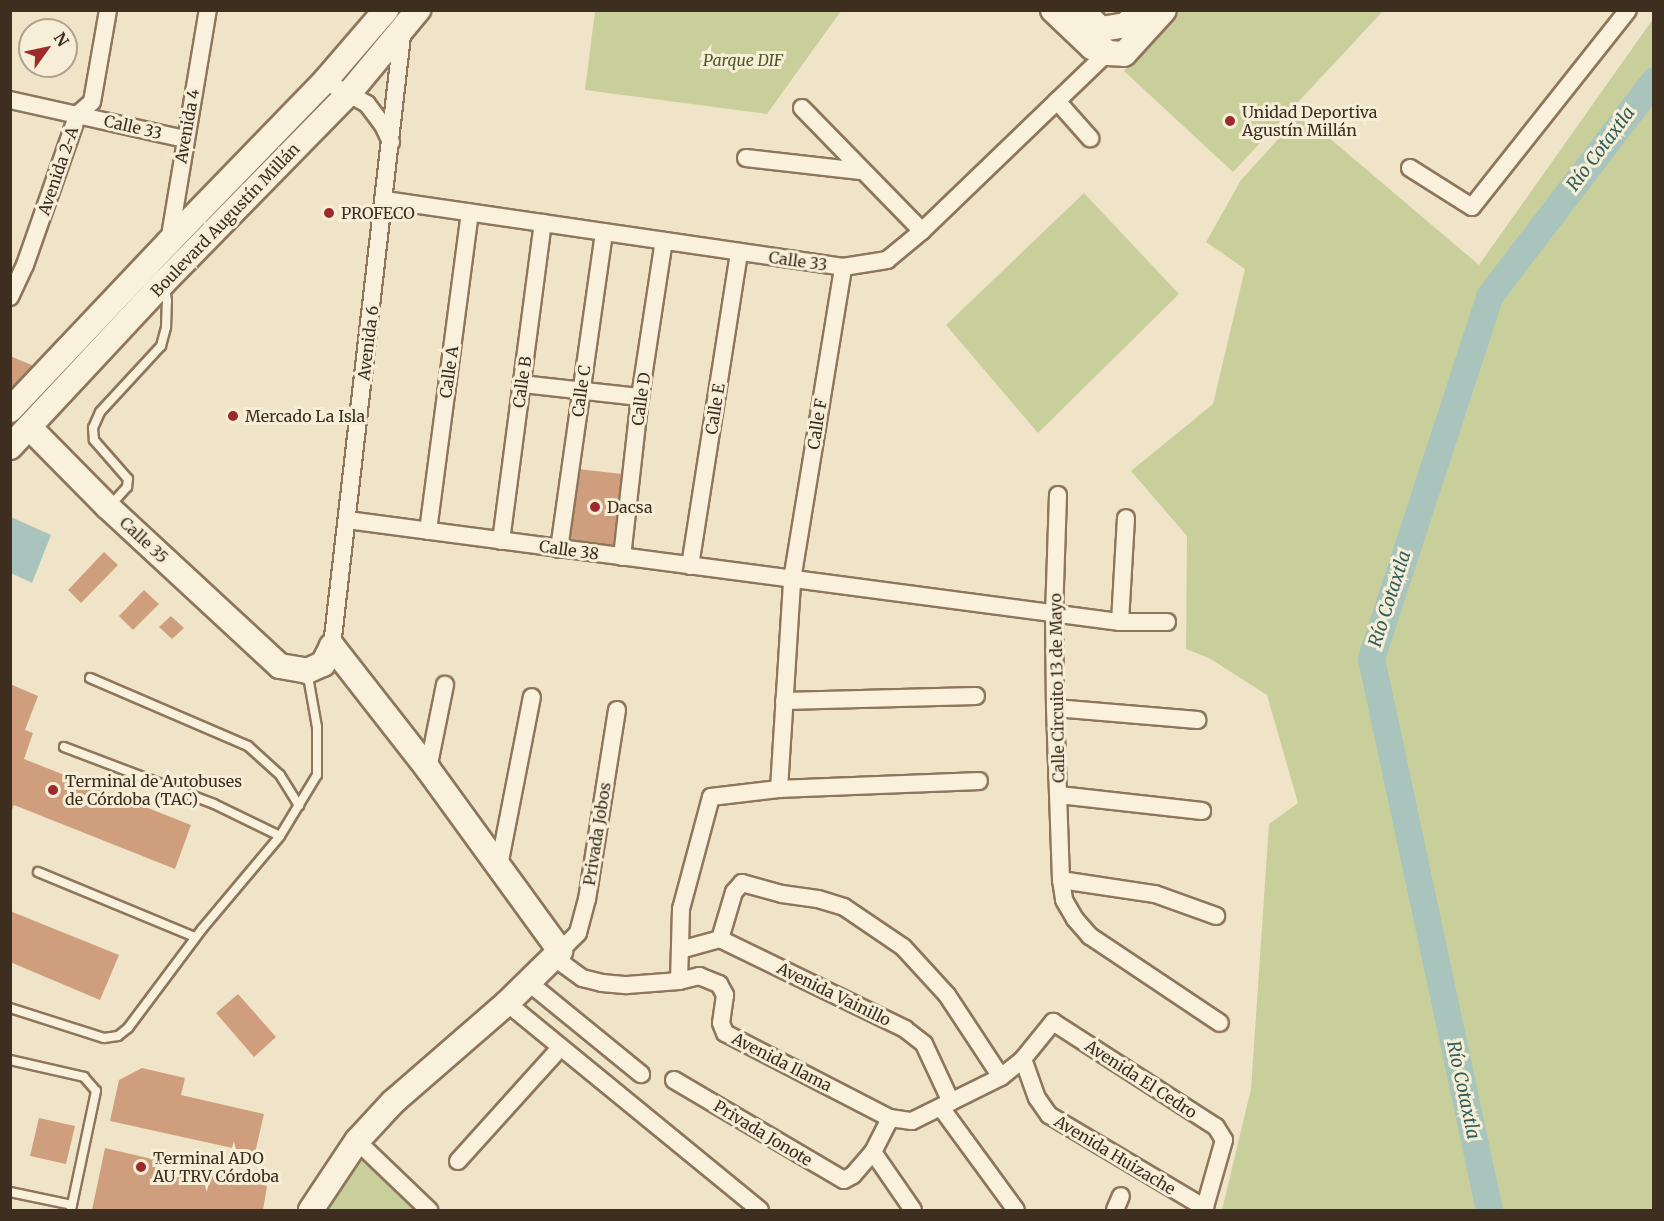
<!DOCTYPE html>
<html>
<head>
<meta charset="utf-8">
<style>
	body { margin:0 }
	#map { position:relative; width:1664px; height:1221px; overflow:hidden; background:#f0e4c8; font-family:Merriweather,serif }
	div>[style] { position:absolute }
	[style*='--x'] { left:calc(var(--x)*1px); top:calc(var(--y)*1px); width:calc(var(--w)*1px); rotate:calc(var(--a)*1deg) }
	.green>* { inset:0; background:#c9cf9b }
	.water>* { inset:0; background:#a9c4bc }
	.river>* { height:27px; margin:-13.5px; padding:0 13.5px; transform-origin:13.5px; border-radius:13.5px; background:#a9c4bc }
	.building>* { inset:0; background:#cf9f7d }
	.roads { filter:drop-shadow(2px 0 #8d765c) drop-shadow(-2px 0 #8d765c) drop-shadow(0 2px #8d765c) drop-shadow(0 -2px #8d765c) }
	.lane>* { height:8px; margin:-4px; padding:0 4px; transform-origin:4px; border-radius:4px; background:#faf1dc }
	.street>* { height:16px; margin:-8px; padding:0 8px; transform-origin:8px; border-radius:8px; background:#faf1dc }
	.secondary>* { height:24px; margin:-12px; padding:0 12px; transform-origin:12px; border-radius:12px; background:#faf1dc }
	.dots>* { width:16px; height:16px; translate:-50% -50%; box-sizing:border-box; border:3px solid #f7eed8; border-radius:50% }
	span { translate:-50% -50%; white-space:nowrap; text-align:center; line-height:1.15; -webkit-text-stroke:6px #f7eed8; paint-order:stroke }
	.park-label { font-size:16px; color:#4d5a26; font-style:italic }
	.poi-label { font-size:16px; color:#3d2e20 }
	.left { translate:0 -50%; text-align:left }
	.street-label { font-size:16px; color:#3d2e20 }
	.water-label { font-size:18px; color:#2f5d5a; font-style:italic }
	.frame { position:absolute; inset:0; border:12px solid #3d2e20; pointer-events:none }
	.north { position:absolute; left:18px; top:18px; width:60px; height:60px; box-sizing:border-box; background:#f7eed8; border:2px solid #ada18e; border-radius:50%; rotate:57deg; font-size:16px; font-weight:700; line-height:24px; text-align:center; color:#3d2e20 }
	.north::after { content:''; display:block; margin:auto; width:21px; height:27px; background:#9e2a2b; clip-path:polygon(50% 0,100% 100%,50% 72%,0 100%) }
</style>
</head>
<body>
<div id="map">
	<div class="green">
		<i style="clip-path:polygon(595px 11px,595px 10px,841px 11px,767px 114px,585px 90px)"></i>
		<i style="clip-path:polygon(1180px 11px,1383px 11px,1233px 172px,1124px 71px)"></i>
		<i style="clip-path:polygon(1653px 19px,1653px 1210px,1222px 1210px,1251px 1089px,1269px 824px,1298px 803px,1267px 695px,1209px 658px,1186px 649px,1187px 536px,1131px 471px,1213px 404px,1245px 269px,1206px 242px,1241px 180px,1301px 114px,1479px 265px)"></i>
		<i style="clip-path:polygon(1084px 193px,1179px 294px,1038px 433px,946px 325px)"></i>
		<i style="clip-path:polygon(356px 1152px,416px 1210px,312px 1210px)"></i>
	</div>
	<div class="water">
		<i style="clip-path:polygon(11px 517px,51px 535px,32px 583px,11px 573px)"></i>
	</div>
	<div class="river">
		<i style="--x:1489;--y:1210;--w:564;--a:-102.07"></i>
		<i style="--x:1371;--y:658;--w:381;--a:-71.9"></i>
		<i style="--x:1489;--y:296;--w:272;--a:-52.6"></i>
	</div>
	<div class="building">
		<i style="clip-path:polygon(10px 356px,34px 366px,10px 391px)"></i>
		<i style="clip-path:polygon(578px 469px,622px 474px,613px 545px,569px 540px)"></i>
		<i style="clip-path:polygon(104px 552px,118px 565px,81px 603px,68px 590px)"></i>
		<i style="clip-path:polygon(144px 590px,159px 604px,133px 630px,119px 616px)"></i>
		<i style="clip-path:polygon(171px 616px,184px 628px,172px 639px,159px 627px)"></i>
		<i style="clip-path:polygon(10px 684px,38px 696px,25px 730px,33px 733px,24px 759px,191px 825px,175px 869px,14px 805px,10px 814px)"></i>
		<i style="clip-path:polygon(10px 911px,119px 955px,100px 1000px,10px 962px)"></i>
		<i style="clip-path:polygon(238px 994px,276px 1037px,254px 1057px,216px 1013px)"></i>
		<i style="clip-path:polygon(142px 1068px,185px 1078px,181px 1095px,264px 1114px,255px 1153px,110px 1121px,119px 1080px)"></i>
		<i style="clip-path:polygon(39px 1118px,75px 1126px,66px 1164px,30px 1156px)"></i>
		<i style="clip-path:polygon(105px 1148px,267px 1186px,263px 1210px,92px 1210px)"></i>
	</div>
	<div class="roads">
		<div class="lane">
			<i style="--x:109;--y:507;--w:27;--a:-48"></i>
			<i style="--x:127;--y:487;--w:8;--a:-83"></i>
			<i style="--x:128;--y:479;--w:52;--a:-131.1"></i>
			<i style="--x:94;--y:440;--w:12;--a:-95"></i>
			<i style="--x:93;--y:428;--w:17;--a:-66"></i>
			<i style="--x:100;--y:412;--w:90;--a:-47.3"></i>
			<i style="--x:161;--y:346;--w:20;--a:-75"></i>
			<i style="--x:166;--y:327;--w:26;--a:-88"></i>
			<i style="--x:167;--y:301;--w:14;--a:-98"></i>
			<i style="--x:90;--y:678;--w:172;--a:23.3"></i>
			<i style="--x:248;--y:746;--w:43;--a:42.2"></i>
			<i style="--x:280;--y:775;--w:36;--a:58"></i>
			<i style="--x:64;--y:747;--w:160;--a:20.8"></i>
			<i style="--x:214;--y:804;--w:73;--a:25.9"></i>
			<i style="--x:38;--y:872;--w:170;--a:22.5"></i>
			<i style="--x:10;--y:1008;--w:99;--a:17.7"></i>
			<i style="--x:104;--y:1038;--w:14;--a:-8"></i>
			<i style="--x:118;--y:1036;--w:13;--a:-39"></i>
			<i style="--x:128;--y:1028;--w:124;--a:-53.2"></i>
			<i style="--x:202;--y:929;--w:121;--a:-50"></i>
			<i style="--x:280;--y:836;--w:71;--a:-58.8"></i>
			<i style="--x:317;--y:775;--w:48;--a:-90"></i>
			<i style="--x:317;--y:727;--w:57;--a:-100.1"></i>
			<i style="--x:10;--y:1060;--w:76;--a:12.9"></i>
			<i style="--x:84;--y:1077;--w:18;--a:49"></i>
			<i style="--x:96;--y:1091;--w:122;--a:101.9"></i>
			<i style="--x:10;--y:1192;--w:63;--a:11.8"></i>
		</div>
		<div class="street">
			<i style="--x:325;--y:81;--w:48;--a:28.7"></i>
			<i style="--x:367;--y:104;--w:26;--a:53"></i>
			<i style="--x:383;--y:125;--w:19;--a:65"></i>
			<i style="--x:10;--y:100;--w:179;--a:12.6"></i>
			<i style="--x:1057;--y:101;--w:50;--a:48.3"></i>
			<i style="--x:802;--y:108;--w:172;--a:45.7"></i>
			<i style="--x:746;--y:158;--w:115;--a:6.5"></i>
			<i style="--x:1410;--y:168;--w:73;--a:32.2"></i>
			<i style="--x:1472;--y:207;--w:251;--a:-51.6"></i>
			<i style="--x:385;--y:200;--w:463;--a:8.3"></i>
			<i style="--x:843;--y:267;--w:45;--a:-9"></i>
			<i style="--x:887;--y:260;--w:45;--a:-39.6"></i>
			<i style="--x:922;--y:231;--w:257;--a:-43.9"></i>
			<i style="--x:1107;--y:53;--w:8;--a:-104"></i>
			<i style="--x:169;--y:242;--w:235;--a:-80.5"></i>
			<i style="--x:10;--y:297;--w:35;--a:-65"></i>
			<i style="--x:25;--y:265;--w:160;--a:-70.7"></i>
			<i style="--x:78;--y:114;--w:18;--a:-41"></i>
			<i style="--x:92;--y:102;--w:93;--a:-80.1"></i>
			<i style="--x:522;--y:384;--w:119;--a:6.3"></i>
			<i style="--x:1058;--y:495;--w:118;--a:91.9"></i>
			<i style="--x:1054;--y:613;--w:95;--a:89.4"></i>
			<i style="--x:1055;--y:708;--w:172;--a:88"></i>
			<i style="--x:1061;--y:880;--w:20;--a:81"></i>
			<i style="--x:1064;--y:900;--w:22;--a:60"></i>
			<i style="--x:1075;--y:919;--w:23;--a:49"></i>
			<i style="--x:1090;--y:936;--w:156;--a:33.8"></i>
			<i style="--x:347;--y:520;--w:780;--a:7.52"></i>
			<i style="--x:1120;--y:622;--w:47;--a:0"></i>
			<i style="--x:428;--y:531;--w:321;--a:-82.5"></i>
			<i style="--x:501;--y:541;--w:321;--a:-82.5"></i>
			<i style="--x:559;--y:549;--w:320;--a:-81.9"></i>
			<i style="--x:622;--y:557;--w:161;--a:-83.6"></i>
			<i style="--x:640;--y:397;--w:158;--a:-81.3"></i>
			<i style="--x:690;--y:566;--w:318;--a:-81.1"></i>
			<i style="--x:1120;--y:622;--w:104;--a:-86.7"></i>
			<i style="--x:332;--y:646;--w:623;--a:-83.46"></i>
			<i style="--x:784;--y:701;--w:192;--a:-1.5"></i>
			<i style="--x:1055;--y:708;--w:143;--a:4.8"></i>
			<i style="--x:617;--y:710;--w:191;--a:99"></i>
			<i style="--x:587;--y:899;--w:35;--a:105"></i>
			<i style="--x:578;--y:933;--w:25;--a:135"></i>
			<i style="--x:560;--y:951;--w:13;--a:77"></i>
			<i style="--x:563;--y:964;--w:24;--a:36"></i>
			<i style="--x:582;--y:978;--w:21;--a:14"></i>
			<i style="--x:602;--y:983;--w:25;--a:5"></i>
			<i style="--x:627;--y:985;--w:52;--a:-4.4"></i>
			<i style="--x:679;--y:981;--w:21;--a:-14"></i>
			<i style="--x:699;--y:976;--w:22;--a:22"></i>
			<i style="--x:719;--y:984;--w:13;--a:61"></i>
			<i style="--x:725;--y:995;--w:28;--a:98"></i>
			<i style="--x:721;--y:1023;--w:11;--a:68"></i>
			<i style="--x:725;--y:1033;--w:186;--a:27.3"></i>
			<i style="--x:890;--y:1118;--w:22;--a:8"></i>
			<i style="--x:912;--y:1121;--w:99;--a:-26.3"></i>
			<i style="--x:1001;--y:1077;--w:28;--a:-39"></i>
			<i style="--x:1023;--y:1059;--w:48;--a:-51"></i>
			<i style="--x:1053;--y:1022;--w:194;--a:32.8"></i>
			<i style="--x:1216;--y:1127;--w:15;--a:58"></i>
			<i style="--x:1224;--y:1140;--w:73;--a:105.9"></i>
			<i style="--x:428;--y:769;--w:86;--a:-78.6"></i>
			<i style="--x:779;--y:789;--w:209;--a:-86.4"></i>
			<i style="--x:792;--y:580;--w:317;--a:-80.7"></i>
			<i style="--x:1059;--y:795;--w:144;--a:6.4"></i>
			<i style="--x:499;--y:866;--w:172;--a:-79"></i>
			<i style="--x:1061;--y:880;--w:95;--a:8.5"></i>
			<i style="--x:1155;--y:894;--w:65;--a:19.8"></i>
			<i style="--x:720;--y:939;--w:49;--a:-73.4"></i>
			<i style="--x:734;--y:892;--w:12;--a:-48"></i>
			<i style="--x:742;--y:883;--w:41;--a:15.4"></i>
			<i style="--x:782;--y:894;--w:36;--a:8"></i>
			<i style="--x:818;--y:899;--w:27;--a:17"></i>
			<i style="--x:844;--y:907;--w:71;--a:34.1"></i>
			<i style="--x:903;--y:947;--w:65;--a:47.5"></i>
			<i style="--x:947;--y:995;--w:98;--a:56.6"></i>
			<i style="--x:680;--y:950;--w:41;--a:-15.4"></i>
			<i style="--x:720;--y:939;--w:206;--a:25.9"></i>
			<i style="--x:905;--y:1029;--w:24;--a:38"></i>
			<i style="--x:924;--y:1044;--w:64;--a:65"></i>
			<i style="--x:679;--y:981;--w:72;--a:-88.4"></i>
			<i style="--x:681;--y:909;--w:116;--a:-75"></i>
			<i style="--x:711;--y:797;--w:68;--a:-6.7"></i>
			<i style="--x:779;--y:789;--w:200;--a:-2.3"></i>
			<i style="--x:528;--y:982;--w:146;--a:39.2"></i>
			<i style="--x:507;--y:1003;--w:327;--a:39.3"></i>
			<i style="--x:1023;--y:1059;--w:41;--a:70.3"></i>
			<i style="--x:1037;--y:1098;--w:21;--a:55"></i>
			<i style="--x:1049;--y:1115;--w:182;--a:30.8"></i>
			<i style="--x:674;--y:1080;--w:197;--a:30.5"></i>
			<i style="--x:844;--y:1180;--w:10;--a:-29"></i>
			<i style="--x:853;--y:1175;--w:30;--a:-49"></i>
			<i style="--x:873;--y:1152;--w:38;--a:-63"></i>
			<i style="--x:942;--y:1109;--w:125;--a:53.8"></i>
			<i style="--x:357;--y:1141;--w:100;--a:43.8"></i>
			<i style="--x:873;--y:1152;--w:70;--a:55.4"></i>
			<i style="--x:458;--y:1161;--w:152;--a:-47.9"></i>
			<i style="--x:1115;--y:1210;--w:15;--a:-67"></i>
		</div>
		<div class="secondary">
			<i style="--x:1053;--y:10;--w:54;--a:43.5"></i>
			<i style="--x:1092;--y:47;--w:16;--a:22"></i>
			<i style="--x:1107;--y:53;--w:17;--a:3"></i>
			<i style="--x:1124;--y:54;--w:59;--a:-47.7"></i>
			<i style="--x:1081;--y:10;--w:28;--a:44"></i>
			<i style="--x:1101;--y:29;--w:25;--a:-9"></i>
			<i style="--x:1126;--y:25;--w:21;--a:-47"></i>
			<i style="--x:10;--y:410;--w:231;--a:-46.6"></i>
			<i style="--x:169;--y:242;--w:224;--a:-45.9"></i>
			<i style="--x:325;--y:81;--w:94;--a:-49.3"></i>
			<i style="--x:29;--y:427;--w:112;--a:45.4"></i>
			<i style="--x:108;--y:507;--w:234;--a:42.8"></i>
			<i style="--x:280;--y:666;--w:27;--a:10"></i>
			<i style="--x:307;--y:671;--w:17;--a:-24"></i>
			<i style="--x:323;--y:664;--w:20;--a:-63"></i>
			<i style="--x:332;--y:646;--w:156;--a:52"></i>
			<i style="--x:428;--y:769;--w:225;--a:54"></i>
			<i style="--x:560;--y:951;--w:74;--a:135.5"></i>
			<i style="--x:507;--y:1003;--w:151;--a:139"></i>
			<i style="--x:393;--y:1102;--w:53;--a:132.7"></i>
			<i style="--x:357;--y:1141;--w:83;--a:123.7"></i>
			<i style="--x:10;--y:447;--w:226;--a:-47"></i>
			<i style="--x:164;--y:282;--w:266;--a:-45.6"></i>
			<i style="--x:350;--y:92;--w:107;--a:-50.3"></i>
		</div>
	</div>
	<div class="dots">
		<i style="left:1230px;top:121px;background:#9e2a2b"></i>
		<i style="left:329px;top:213px;background:#9e2a2b"></i>
		<i style="left:233px;top:416px;background:#9e2a2b"></i>
		<i style="left:595px;top:507px;background:#9e2a2b"></i>
		<i style="left:53px;top:790px;background:#9e2a2b"></i>
		<i style="left:141px;top:1167px;background:#9e2a2b"></i>
	</div>
	<div class="park-label">
		<span style="left:743px;top:60px">Parque DIF</span>
	</div>
	<div class="poi-label">
		<span class="left" style="left:1242px;top:121px">Unidad Deportiva<br>Agustín Millán</span>
		<span class="left" style="left:341px;top:213px">PROFECO</span>
		<span class="left" style="left:245px;top:416px">Mercado La Isla</span>
		<span class="left" style="left:607px;top:507px">Dacsa</span>
		<span class="left" style="left:65px;top:790px">Terminal de Autobuses<br>de Córdoba (TAC)</span>
		<span class="left" style="left:153px;top:1167px">Terminal ADO<br>AU TRV Córdoba</span>
	</div>
	<div class="street-label">
		<span style="left:187px;top:126px;rotate:-80deg">Avenida 4</span>
		<span style="left:133px;top:127px;rotate:13deg">Calle 33</span>
		<span style="left:58px;top:171px;rotate:-71deg">Avenida 2-A</span>
		<span style="left:225px;top:220px;rotate:-46deg">Boulevard Augustín Millán</span>
		<span style="left:798px;top:261px;rotate:8deg">Calle 33</span>
		<span style="left:368px;top:343px;rotate:-83deg">Avenida 6</span>
		<span style="left:449px;top:372px;rotate:-82deg">Calle A</span>
		<span style="left:522px;top:382px;rotate:-82deg">Calle B</span>
		<span style="left:581px;top:391px;rotate:-82deg">Calle C</span>
		<span style="left:641px;top:399px;rotate:-82deg">Calle D</span>
		<span style="left:715px;top:409px;rotate:-81deg">Calle E</span>
		<span style="left:817px;top:424px;rotate:-81deg">Calle F</span>
		<span style="left:144px;top:540px;rotate:43deg">Calle 35</span>
		<span style="left:569px;top:550px;rotate:8deg">Calle 38</span>
		<span style="left:1057px;top:688px;rotate:-91deg">Calle Circuito 13 de Mayo</span>
		<span style="left:597px;top:834px;rotate:-81deg">Privada Jobos</span>
		<span style="left:834px;top:994px;rotate:26deg">Avenida Vainillo</span>
		<span style="left:782px;top:1062px;rotate:27deg">Avenida Ilama</span>
		<span style="left:1141px;top:1079px;rotate:33deg">Avenida El Cedro</span>
		<span style="left:763px;top:1133px;rotate:31deg">Privada Jonote</span>
		<span style="left:1115px;top:1155px;rotate:31deg">Avenida Huizache</span>
	</div>
	<div class="water-label">
		<span style="left:1601px;top:149px;rotate:-53deg">Río Cotaxtla</span>
		<span style="left:1390px;top:599px;rotate:-72deg">Río Cotaxtla</span>
		<span style="left:1463px;top:1090px;rotate:78deg">Río Cotaxtla</span>
	</div>
	<div class="frame"></div>
	<div class="north">N</div>
</div>
</body>
</html>
